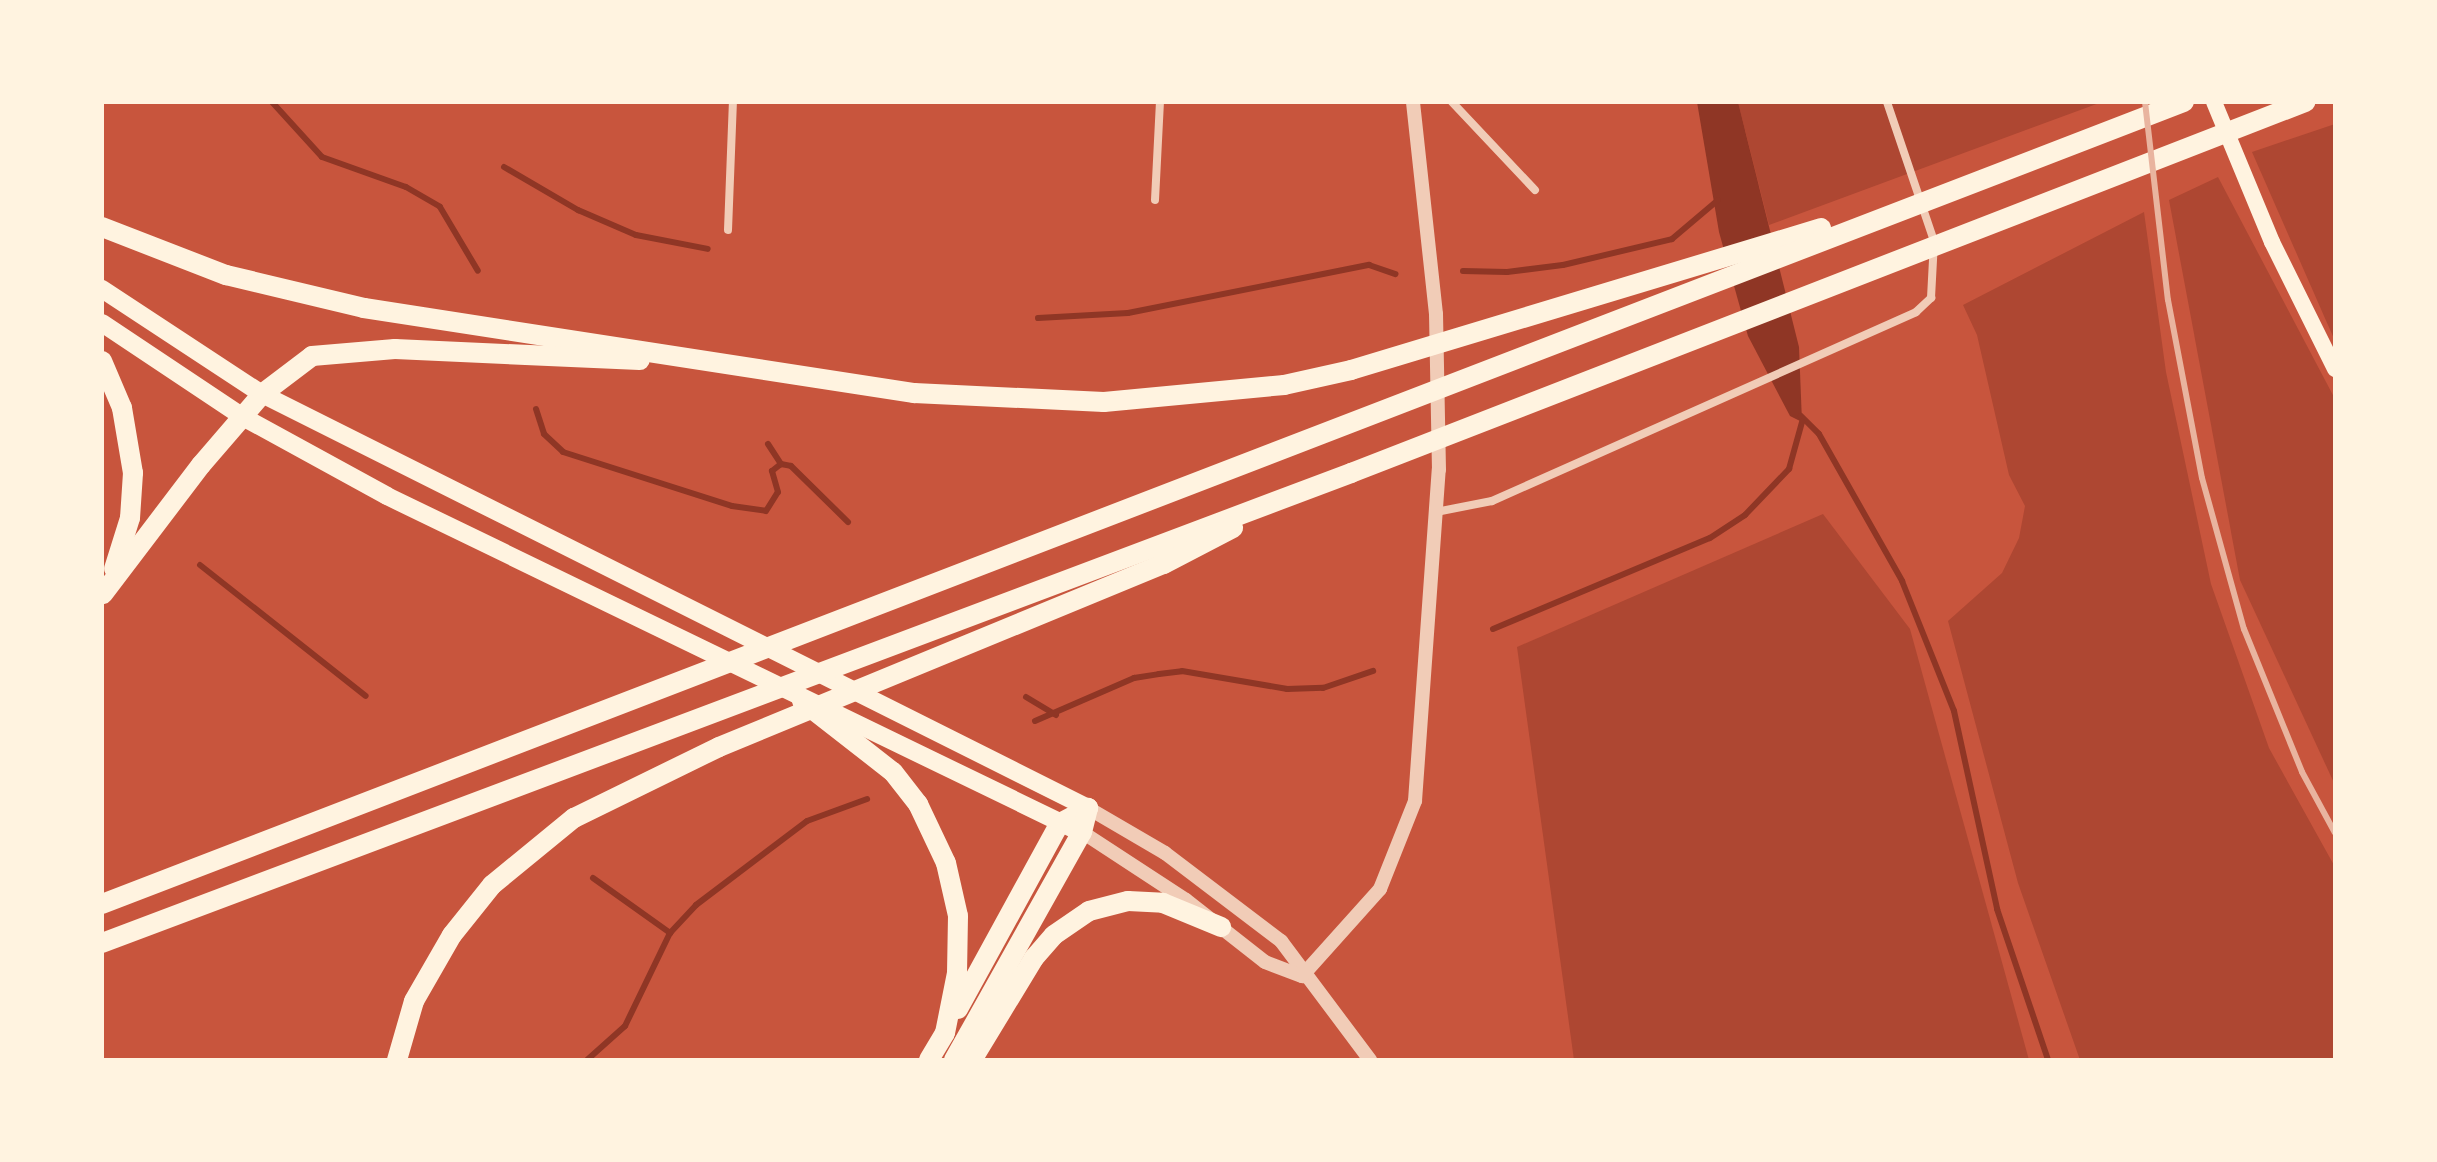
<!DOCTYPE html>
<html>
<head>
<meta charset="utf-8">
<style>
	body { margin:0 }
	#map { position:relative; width:2437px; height:1162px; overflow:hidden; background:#c8553d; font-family:"IBM Plex Sans",sans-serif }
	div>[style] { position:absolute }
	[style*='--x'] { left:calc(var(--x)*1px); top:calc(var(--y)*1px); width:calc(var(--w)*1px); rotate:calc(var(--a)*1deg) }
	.green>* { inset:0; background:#ae4732 }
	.water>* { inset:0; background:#8f3625 }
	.stream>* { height:6px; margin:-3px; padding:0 3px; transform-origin:3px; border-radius:3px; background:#8f3625 }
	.minor>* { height:8px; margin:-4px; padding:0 4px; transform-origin:4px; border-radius:4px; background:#f1ccb7 }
	.tertiary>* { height:14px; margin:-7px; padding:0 7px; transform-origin:7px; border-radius:7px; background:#f1ccb7 }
	.secondary>* { height:16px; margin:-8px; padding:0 8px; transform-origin:8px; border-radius:8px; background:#fff3e0 }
	.primary>* { height:18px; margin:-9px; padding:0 9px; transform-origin:9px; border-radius:9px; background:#fff3e0 }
	.motorway>* { height:20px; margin:-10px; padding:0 10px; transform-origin:10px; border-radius:10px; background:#fff3e0 }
	.rail>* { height:6px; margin:-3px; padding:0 3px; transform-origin:3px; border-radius:3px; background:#e9b49f }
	span { translate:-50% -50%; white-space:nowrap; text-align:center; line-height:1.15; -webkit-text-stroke:6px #fff3e0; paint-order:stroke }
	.frame { position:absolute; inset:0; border:104px solid #fff3e0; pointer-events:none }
</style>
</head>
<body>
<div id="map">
	<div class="green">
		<i style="clip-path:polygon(1738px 102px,2102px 102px,1769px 225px)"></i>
		<i style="clip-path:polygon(2335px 124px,2335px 341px,2252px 152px)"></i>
		<i style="clip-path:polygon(2218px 177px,2335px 399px,2335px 785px,2240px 580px,2169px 200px)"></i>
		<i style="clip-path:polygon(2144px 212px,2166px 372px,2211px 584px,2269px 748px,2335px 867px,2335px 1060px,2080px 1060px,2018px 883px,1948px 621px,2002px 573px,2019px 538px,2025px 506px,2009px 475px,1977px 335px,1963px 305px)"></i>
		<i style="clip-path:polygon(1823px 514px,1910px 629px,2029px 1060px,1574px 1060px,1517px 647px)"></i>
	</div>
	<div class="water">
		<i style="clip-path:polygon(1697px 102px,1738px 102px,1799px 347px,1802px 422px,1790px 416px,1748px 336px,1719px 232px)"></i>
	</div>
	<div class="stream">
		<i style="--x:272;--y:102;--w:74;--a:47.7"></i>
		<i style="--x:322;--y:157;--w:89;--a:19.7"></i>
		<i style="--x:406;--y:187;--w:39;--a:30"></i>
		<i style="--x:440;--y:207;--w:74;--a:59.3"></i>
		<i style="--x:504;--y:167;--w:86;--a:30.2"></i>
		<i style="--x:578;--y:210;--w:63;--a:23.3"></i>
		<i style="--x:636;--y:235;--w:73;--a:11"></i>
		<i style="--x:1463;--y:271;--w:44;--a:1.3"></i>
		<i style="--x:1507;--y:272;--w:56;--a:-7.1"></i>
		<i style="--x:1563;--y:265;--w:112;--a:-13.4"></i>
		<i style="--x:1672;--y:239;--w:60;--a:-40.3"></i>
		<i style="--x:1038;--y:318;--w:90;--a:-3.2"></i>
		<i style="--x:1128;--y:313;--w:246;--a:-11.3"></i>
		<i style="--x:1369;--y:265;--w:28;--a:19"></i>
		<i style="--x:536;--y:409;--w:26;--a:72"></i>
		<i style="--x:544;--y:434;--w:26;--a:43"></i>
		<i style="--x:563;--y:452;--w:177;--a:17.7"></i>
		<i style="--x:732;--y:506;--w:34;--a:8"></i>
		<i style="--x:766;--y:511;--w:22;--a:-58"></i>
		<i style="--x:778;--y:492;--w:22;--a:-106"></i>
		<i style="--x:772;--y:471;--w:11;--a:-38"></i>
		<i style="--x:781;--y:464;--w:10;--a:11"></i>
		<i style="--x:791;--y:466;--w:80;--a:44.5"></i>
		<i style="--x:1801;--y:416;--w:25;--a:45"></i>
		<i style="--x:1819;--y:434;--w:169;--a:60.5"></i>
		<i style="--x:1902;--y:581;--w:140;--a:68.2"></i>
		<i style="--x:1954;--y:711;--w:203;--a:77.7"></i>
		<i style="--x:1997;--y:909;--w:159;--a:71.3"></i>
		<i style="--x:768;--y:444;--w:24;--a:57"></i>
		<i style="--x:200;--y:565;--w:211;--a:38.3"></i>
		<i style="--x:1493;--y:629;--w:235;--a:-22.8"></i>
		<i style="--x:1710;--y:538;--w:42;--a:-33.3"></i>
		<i style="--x:1745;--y:515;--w:64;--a:-46.3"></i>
		<i style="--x:1789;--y:469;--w:49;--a:-74.5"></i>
		<i style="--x:1026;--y:697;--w:35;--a:31"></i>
		<i style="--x:1035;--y:721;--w:108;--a:-23.5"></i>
		<i style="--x:1134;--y:678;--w:25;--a:-9"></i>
		<i style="--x:1159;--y:674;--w:23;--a:-7"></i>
		<i style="--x:1182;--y:671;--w:107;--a:9.7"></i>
		<i style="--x:1287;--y:689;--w:36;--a:-2"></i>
		<i style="--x:1323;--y:688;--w:53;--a:-18.8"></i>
		<i style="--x:593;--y:878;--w:95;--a:35.5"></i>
		<i style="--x:587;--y:1060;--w:51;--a:-41.8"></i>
		<i style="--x:625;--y:1026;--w:103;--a:-64.2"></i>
		<i style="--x:670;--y:933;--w:38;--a:-47"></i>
		<i style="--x:696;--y:905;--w:139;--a:-37.1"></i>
		<i style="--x:807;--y:821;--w:64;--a:-20.1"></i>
	</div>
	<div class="minor">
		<i style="--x:1452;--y:102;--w:121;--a:46.7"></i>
		<i style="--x:1155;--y:200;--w:98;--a:-87.1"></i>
		<i style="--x:728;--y:230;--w:128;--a:-87.8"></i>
		<i style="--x:1436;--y:512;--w:57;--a:-11.1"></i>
		<i style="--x:1492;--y:501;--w:464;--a:-24"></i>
		<i style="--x:1916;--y:312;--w:21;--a:-43"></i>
		<i style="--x:1931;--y:298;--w:57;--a:-87"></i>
		<i style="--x:1934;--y:241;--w:147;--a:-108.7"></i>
	</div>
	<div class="tertiary">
		<i style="--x:1088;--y:808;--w:89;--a:30.3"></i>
		<i style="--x:1165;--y:853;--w:146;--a:37.2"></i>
		<i style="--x:1281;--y:941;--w:149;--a:53.2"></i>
		<i style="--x:1082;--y:832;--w:124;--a:33.2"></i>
		<i style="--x:1186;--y:900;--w:100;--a:38.1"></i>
		<i style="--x:1265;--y:962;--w:40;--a:21"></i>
		<i style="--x:1302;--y:976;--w:117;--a:-48.1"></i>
		<i style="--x:1380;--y:889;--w:95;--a:-68.3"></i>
		<i style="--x:1415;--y:801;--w:332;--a:-85.9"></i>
		<i style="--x:1439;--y:470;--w:156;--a:-91.1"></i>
		<i style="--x:1436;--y:314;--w:213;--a:-96.2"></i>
	</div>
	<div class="secondary">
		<i style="--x:2214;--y:102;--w:152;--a:67.5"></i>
		<i style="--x:2272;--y:242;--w:142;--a:63.6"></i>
	</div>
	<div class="primary">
		<i style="--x:102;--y:289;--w:191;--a:33.3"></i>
		<i style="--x:262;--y:394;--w:924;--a:26.62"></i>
		<i style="--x:102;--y:323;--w:169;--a:33.7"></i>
		<i style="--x:243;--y:417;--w:164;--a:28.7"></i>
		<i style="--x:387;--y:496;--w:763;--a:25.86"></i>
	</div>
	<div class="motorway">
		<i style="--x:102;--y:227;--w:133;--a:21.2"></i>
		<i style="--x:226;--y:275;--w:142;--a:13.4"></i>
		<i style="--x:364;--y:308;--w:557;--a:8.79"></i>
		<i style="--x:914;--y:393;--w:190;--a:2.7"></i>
		<i style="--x:1104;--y:402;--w:181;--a:-5.4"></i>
		<i style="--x:1284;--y:385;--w:69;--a:-12.6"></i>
		<i style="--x:1351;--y:370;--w:491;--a:-16.8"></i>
		<i style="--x:102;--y:361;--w:51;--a:66.9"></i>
		<i style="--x:122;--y:408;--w:66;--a:80.4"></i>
		<i style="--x:133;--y:473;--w:45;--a:93.8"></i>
		<i style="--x:130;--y:518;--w:53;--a:107.4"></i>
		<i style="--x:103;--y:594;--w:162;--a:-52.8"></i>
		<i style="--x:201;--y:465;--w:94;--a:-49.3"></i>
		<i style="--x:262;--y:394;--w:63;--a:-37.2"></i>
		<i style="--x:312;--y:356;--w:83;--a:-4.8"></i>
		<i style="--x:395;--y:349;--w:245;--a:2.6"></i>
		<i style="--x:802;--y:701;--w:115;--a:38"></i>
		<i style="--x:893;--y:772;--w:41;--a:52"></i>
		<i style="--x:918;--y:804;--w:65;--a:64.6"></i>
		<i style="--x:946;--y:863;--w:54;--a:77.2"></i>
		<i style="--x:958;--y:916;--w:57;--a:91"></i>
		<i style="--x:957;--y:973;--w:61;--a:101.3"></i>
		<i style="--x:945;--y:1033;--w:31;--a:121"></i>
		<i style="--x:102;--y:904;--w:2231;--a:-21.07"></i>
		<i style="--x:102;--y:943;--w:1335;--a:-20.62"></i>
		<i style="--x:1351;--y:473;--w:1024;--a:-21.25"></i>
		<i style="--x:958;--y:1009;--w:212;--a:-61.3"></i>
		<i style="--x:1060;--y:823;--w:32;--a:-28"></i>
		<i style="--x:397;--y:1060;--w:61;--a:-73.9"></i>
		<i style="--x:414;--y:1001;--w:76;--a:-60.1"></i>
		<i style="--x:452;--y:935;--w:64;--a:-51.3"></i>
		<i style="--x:492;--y:885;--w:106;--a:-39.3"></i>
		<i style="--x:574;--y:818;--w:161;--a:-26.1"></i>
		<i style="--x:719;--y:747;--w:481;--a:-22.4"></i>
		<i style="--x:1164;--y:564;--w:78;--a:-27.6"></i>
		<i style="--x:954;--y:1060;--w:261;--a:-60.7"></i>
		<i style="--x:1082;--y:832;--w:25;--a:-76"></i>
		<i style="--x:972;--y:1060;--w:119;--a:-58.7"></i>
		<i style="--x:1034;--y:958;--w:30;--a:-49"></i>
		<i style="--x:1054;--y:935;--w:42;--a:-34.4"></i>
		<i style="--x:1089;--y:911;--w:40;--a:-14.4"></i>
		<i style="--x:1128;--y:901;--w:35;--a:3"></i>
		<i style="--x:1163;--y:903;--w:63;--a:22.5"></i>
	</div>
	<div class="rail">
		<i style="--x:2145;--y:102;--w:199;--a:83.4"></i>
		<i style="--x:2168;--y:300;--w:181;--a:79.2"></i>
		<i style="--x:2202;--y:478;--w:157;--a:74.5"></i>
		<i style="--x:2244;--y:629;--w:154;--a:67.9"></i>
		<i style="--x:2302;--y:772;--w:69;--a:61.6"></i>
	</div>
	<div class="frame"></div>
</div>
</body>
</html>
